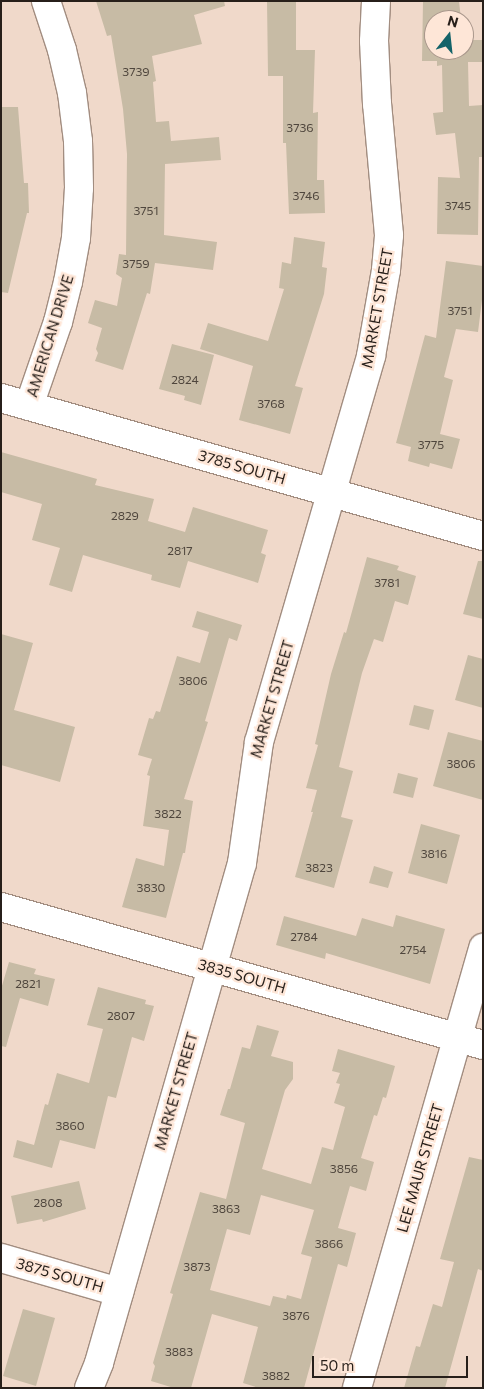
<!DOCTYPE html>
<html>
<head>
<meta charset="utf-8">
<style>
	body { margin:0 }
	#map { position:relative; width:484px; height:1389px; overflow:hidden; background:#f0d9ca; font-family:Commissioner,sans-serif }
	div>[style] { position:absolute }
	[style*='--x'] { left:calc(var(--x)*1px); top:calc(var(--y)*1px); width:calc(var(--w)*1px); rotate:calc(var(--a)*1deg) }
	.building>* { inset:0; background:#c7bba5 }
	.roads { filter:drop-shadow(1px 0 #a28d80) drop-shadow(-1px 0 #a28d80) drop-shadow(0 1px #a28d80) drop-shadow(0 -1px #a28d80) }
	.minor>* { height:28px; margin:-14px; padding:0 14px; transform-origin:14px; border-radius:14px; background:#fff }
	span { translate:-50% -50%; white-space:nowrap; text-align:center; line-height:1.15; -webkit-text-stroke:4.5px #fee6d7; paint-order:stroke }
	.number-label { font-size:12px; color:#4f463d }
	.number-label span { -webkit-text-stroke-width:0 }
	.street-label { font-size:15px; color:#271f1a }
	.frame { position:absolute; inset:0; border:2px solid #271f1a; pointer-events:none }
	.north { position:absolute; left:424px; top:10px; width:50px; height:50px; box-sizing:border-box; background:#fee6d7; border:1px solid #a8968b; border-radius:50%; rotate:16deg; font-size:14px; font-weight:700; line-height:20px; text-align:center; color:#271f1a }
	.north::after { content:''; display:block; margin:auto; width:18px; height:22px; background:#146369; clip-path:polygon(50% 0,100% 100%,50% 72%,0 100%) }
	.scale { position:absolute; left:312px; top:1356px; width:156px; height:22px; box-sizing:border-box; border:2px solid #271f1a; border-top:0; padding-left:6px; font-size:15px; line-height:18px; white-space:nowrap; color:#271f1a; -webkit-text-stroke:4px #fee6d7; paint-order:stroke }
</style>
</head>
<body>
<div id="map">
	<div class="building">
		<i style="clip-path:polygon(96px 1px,224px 1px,225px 6px,194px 15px,202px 44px,152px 56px,156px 81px,153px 82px,156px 122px,169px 121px,171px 141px,219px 137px,221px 160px,165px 164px,164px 235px,217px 242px,213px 270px,155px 263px,150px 294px,147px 293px,123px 370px,95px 361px,98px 353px,96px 349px,102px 328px,88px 323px,95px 300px,117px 306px,122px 278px,116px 274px,119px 254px,126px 255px,127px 154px,123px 109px,111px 35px,107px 36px)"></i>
		<i style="clip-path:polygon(267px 1px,296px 1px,296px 50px,315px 50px,313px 113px,318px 112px,317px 180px,324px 180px,325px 213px,289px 214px,286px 143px,283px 143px,283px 76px,268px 76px)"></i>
		<i style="clip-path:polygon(423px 1px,459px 1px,461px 20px,434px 20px,434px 50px,464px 50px,464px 40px,482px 40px,482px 62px,468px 62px,469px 106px,483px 105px,483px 157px,479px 157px,478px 235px,437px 234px,438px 177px,460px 178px,455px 133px,436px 135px,433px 113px,443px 112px,442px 65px,437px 66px,437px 61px,422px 61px)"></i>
		<i style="clip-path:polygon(1px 107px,18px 107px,24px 183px,28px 183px,29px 213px,27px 213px,8px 293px,1px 292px)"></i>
		<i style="clip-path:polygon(294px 237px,325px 242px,322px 267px,327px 268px,324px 294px,295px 386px,303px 388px,290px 434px,239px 420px,253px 366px,200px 349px,208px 323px,268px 341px,284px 289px,279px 288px,282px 262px,291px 264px)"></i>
		<i style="clip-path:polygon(446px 261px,483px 266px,483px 292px,478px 332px,456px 329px,444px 377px,453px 380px,440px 434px,460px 439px,452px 469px,430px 463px,429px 467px,408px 461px,411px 447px,396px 443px,425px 335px,436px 338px)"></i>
		<i style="clip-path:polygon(172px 344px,214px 355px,201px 405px,184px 400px,185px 396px,159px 389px)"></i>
		<i style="clip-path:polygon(1px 452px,97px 479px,95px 485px,154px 499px,148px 521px,185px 532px,193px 507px,268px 530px,261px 553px,266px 555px,258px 583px,188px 561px,180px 588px,151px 580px,152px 575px,83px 555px,72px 592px,49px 585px,60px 548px,32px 540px,42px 504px,1px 492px)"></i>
		<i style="clip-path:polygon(367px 557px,399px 566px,397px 570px,416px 576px,408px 605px,395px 601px,383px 642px,374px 639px,362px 673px,339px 767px,353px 771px,341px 817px,353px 820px,334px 888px,295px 877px,313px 812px,311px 812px,317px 790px,306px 788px,318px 745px,315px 744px,331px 674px,344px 632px,346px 633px)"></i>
		<i style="clip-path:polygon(478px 561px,483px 561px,483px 619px,463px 614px)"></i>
		<i style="clip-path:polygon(197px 611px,242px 625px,237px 641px,229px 638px,205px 721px,208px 722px,184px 799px,193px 801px,185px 853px,183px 853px,166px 918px,122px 907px,136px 858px,164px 866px,169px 830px,143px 826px,150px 776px,147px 775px,152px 759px,138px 755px,149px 718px,153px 719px,156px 711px,160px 712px,177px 656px,200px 663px,209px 632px,192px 627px)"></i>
		<i style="clip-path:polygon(1px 634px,33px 643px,14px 710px,75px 727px,60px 782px,1px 765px)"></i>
		<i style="clip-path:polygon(468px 655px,483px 659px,483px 708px,455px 700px)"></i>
		<i style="clip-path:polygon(414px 705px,434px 710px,429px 730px,409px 725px)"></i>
		<i style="clip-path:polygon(448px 732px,483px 741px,483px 800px,433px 786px)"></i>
		<i style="clip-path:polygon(398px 773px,418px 778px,413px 798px,393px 793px)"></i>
		<i style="clip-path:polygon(421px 824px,460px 835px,447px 884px,408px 873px)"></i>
		<i style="clip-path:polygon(374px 866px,393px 872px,388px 888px,369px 883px)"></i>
		<i style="clip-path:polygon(396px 915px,445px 929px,430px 984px,326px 953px,325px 959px,276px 945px,284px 916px,356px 936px,362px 918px,393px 927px)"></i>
		<i style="clip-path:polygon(9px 962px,36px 969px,34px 974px,55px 979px,48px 1006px,20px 998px,6px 1047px,1px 1046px,1px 989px)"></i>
		<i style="clip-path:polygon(98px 987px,146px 1000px,145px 1004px,154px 1006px,144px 1041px,132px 1037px,116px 1098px,108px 1096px,95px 1149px,60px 1140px,52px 1168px,13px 1157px,17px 1140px,34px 1145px,45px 1104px,48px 1105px,57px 1073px,89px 1083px,103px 1029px,87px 1025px)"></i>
		<i style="clip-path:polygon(evenodd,257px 1025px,279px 1031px,271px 1056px,293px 1062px,293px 1079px,285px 1090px,262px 1169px,311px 1184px,322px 1147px,333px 1150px,345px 1107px,334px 1103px,340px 1084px,336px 1083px,340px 1073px,332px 1071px,338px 1049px,395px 1066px,386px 1098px,383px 1097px,377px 1116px,374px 1115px,361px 1158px,374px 1162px,366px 1191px,350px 1186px,338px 1228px,356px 1233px,347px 1267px,338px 1264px,304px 1388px,259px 1388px,243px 1383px,258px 1327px,212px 1314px,191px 1388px,174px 1388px,151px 1381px,155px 1366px,153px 1363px,173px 1294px,170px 1293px,200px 1192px,226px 1199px,245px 1123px,220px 1115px,228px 1089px,230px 1089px,242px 1047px,250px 1049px,257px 1025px,261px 1195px,314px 1210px,301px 1254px,312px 1257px,301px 1299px,287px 1295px,286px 1299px,273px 1296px,270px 1306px,210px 1290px,227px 1229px,250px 1235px,261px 1195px)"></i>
		<i style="clip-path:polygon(469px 1157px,483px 1160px,483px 1271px,478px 1269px,445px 1388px,404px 1388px,416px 1346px,420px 1347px,433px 1304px,442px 1307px,454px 1262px,440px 1259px)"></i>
		<i style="clip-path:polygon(79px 1181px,86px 1209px,43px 1222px,42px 1219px,17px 1224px,11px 1196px)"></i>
		<i style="clip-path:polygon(23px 1309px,55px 1318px,36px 1386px,3px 1376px)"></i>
	</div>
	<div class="roads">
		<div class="minor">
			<i style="--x:1;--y:398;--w:501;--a:15.98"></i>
			<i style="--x:29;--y:406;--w:89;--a:-71"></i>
			<i style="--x:58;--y:322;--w:41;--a:-76"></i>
			<i style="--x:68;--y:282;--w:45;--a:-79.7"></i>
			<i style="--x:76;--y:238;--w:50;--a:-86.6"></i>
			<i style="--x:79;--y:188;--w:47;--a:-91.2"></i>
			<i style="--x:78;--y:141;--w:48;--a:-97.1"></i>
			<i style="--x:72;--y:93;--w:44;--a:-103.1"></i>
			<i style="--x:62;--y:50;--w:52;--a:-108.1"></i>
			<i style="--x:1;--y:907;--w:501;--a:15.98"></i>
			<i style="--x:1;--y:1258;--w:123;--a:16.1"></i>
			<i style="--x:89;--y:1388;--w:27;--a:-68"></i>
			<i style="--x:99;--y:1363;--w:520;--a:-74.04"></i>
			<i style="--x:242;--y:863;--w:122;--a:-82"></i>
			<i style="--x:259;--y:742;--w:402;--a:-73.8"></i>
			<i style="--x:371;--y:356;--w:87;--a:-80.1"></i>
			<i style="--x:386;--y:270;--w:35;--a:-85"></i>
			<i style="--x:389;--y:235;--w:132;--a:-95.2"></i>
			<i style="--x:377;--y:104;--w:63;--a:-92.7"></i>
			<i style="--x:374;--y:41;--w:40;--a:-87.1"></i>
			<i style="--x:357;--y:1388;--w:458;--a:-74"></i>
		</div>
	</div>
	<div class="number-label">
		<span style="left:136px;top:72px">3739</span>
		<span style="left:300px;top:128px">3736</span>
		<span style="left:306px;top:196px">3746</span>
		<span style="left:458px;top:206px">3745</span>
		<span style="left:146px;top:211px">3751</span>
		<span style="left:136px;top:264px">3759</span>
		<span style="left:460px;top:311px">3751</span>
		<span style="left:185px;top:380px">2824</span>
		<span style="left:271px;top:404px">3768</span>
		<span style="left:431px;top:445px">3775</span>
		<span style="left:125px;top:516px">2829</span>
		<span style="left:180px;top:551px">2817</span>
		<span style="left:387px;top:583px">3781</span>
		<span style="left:193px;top:681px">3806</span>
		<span style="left:461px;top:764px">3806</span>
		<span style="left:168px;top:814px">3822</span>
		<span style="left:434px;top:854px">3816</span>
		<span style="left:319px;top:868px">3823</span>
		<span style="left:151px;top:888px">3830</span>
		<span style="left:304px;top:937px">2784</span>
		<span style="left:413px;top:950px">2754</span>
		<span style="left:28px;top:984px">2821</span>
		<span style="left:121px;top:1016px">2807</span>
		<span style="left:70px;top:1126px">3860</span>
		<span style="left:344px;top:1169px">3856</span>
		<span style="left:48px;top:1203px">2808</span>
		<span style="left:226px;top:1209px">3863</span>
		<span style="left:329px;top:1244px">3866</span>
		<span style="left:197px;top:1267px">3873</span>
		<span style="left:296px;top:1316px">3876</span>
		<span style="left:179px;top:1352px">3883</span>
		<span style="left:276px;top:1376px">3882</span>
	</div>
	<div class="street-label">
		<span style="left:377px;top:308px;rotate:-80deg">MARKET STREET</span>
		<span style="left:50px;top:336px;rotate:-73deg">AMERICAN DRIVE</span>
		<span style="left:242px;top:467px;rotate:16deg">3785 SOUTH</span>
		<span style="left:272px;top:699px;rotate:-74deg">MARKET STREET</span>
		<span style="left:242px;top:976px;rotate:16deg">3835 SOUTH</span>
		<span style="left:176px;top:1091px;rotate:-74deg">MARKET STREET</span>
		<span style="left:420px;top:1168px;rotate:-74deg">LEE MAUR STREET</span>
		<span style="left:60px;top:1275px;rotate:16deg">3875 SOUTH</span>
	</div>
	<div class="frame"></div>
	<div class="north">N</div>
	<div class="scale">50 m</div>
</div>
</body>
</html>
